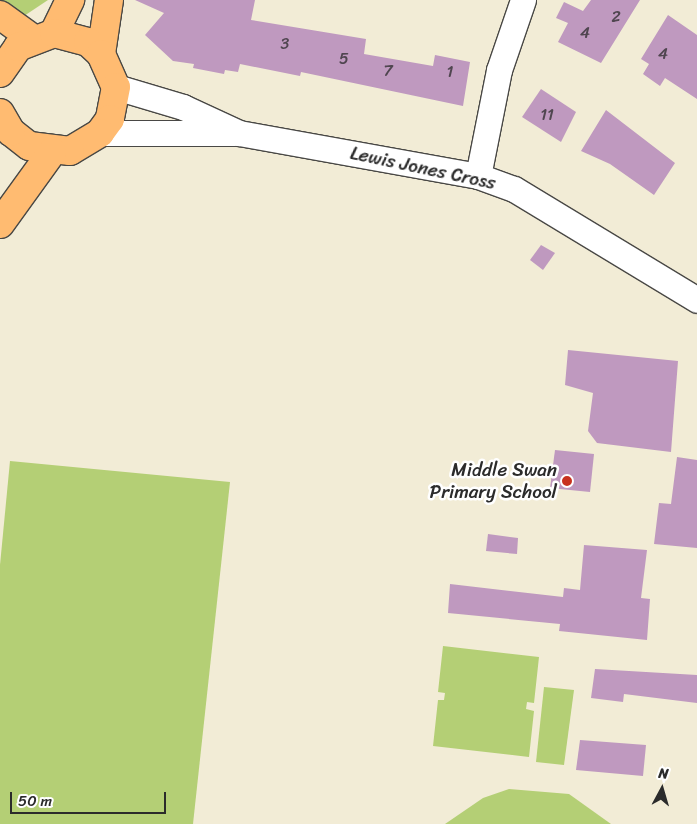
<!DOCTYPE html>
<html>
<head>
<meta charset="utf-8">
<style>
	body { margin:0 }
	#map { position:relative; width:697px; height:824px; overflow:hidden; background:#f2ecd6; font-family:Sriracha,sans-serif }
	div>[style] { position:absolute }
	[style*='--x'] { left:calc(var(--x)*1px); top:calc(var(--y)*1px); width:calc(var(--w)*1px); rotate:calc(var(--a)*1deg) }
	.green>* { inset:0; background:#b4cf75 }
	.building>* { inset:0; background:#bf99bf }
	.roads { filter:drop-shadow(1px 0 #494845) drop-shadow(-1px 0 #494845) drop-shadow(0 1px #494845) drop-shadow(0 -1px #494845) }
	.minor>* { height:25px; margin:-12.5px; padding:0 12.5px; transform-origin:12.5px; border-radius:12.5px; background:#fff }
	.major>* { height:28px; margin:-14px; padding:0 14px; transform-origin:14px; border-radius:14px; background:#ffbb71 }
	.dots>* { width:14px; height:14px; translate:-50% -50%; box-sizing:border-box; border:2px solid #fff; border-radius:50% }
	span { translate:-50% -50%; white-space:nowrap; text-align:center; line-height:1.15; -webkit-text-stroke:5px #fff; paint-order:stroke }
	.number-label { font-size:16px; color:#504650 }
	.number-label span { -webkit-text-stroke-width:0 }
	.street-label { font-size:19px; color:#2b2b2b }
	.poi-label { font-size:19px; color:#2b2b2b }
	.right { translate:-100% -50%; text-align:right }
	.north { position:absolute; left:637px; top:764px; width:50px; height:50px; -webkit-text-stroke:4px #fff; paint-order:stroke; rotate:6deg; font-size:14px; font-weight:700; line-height:20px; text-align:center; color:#2b2b2b }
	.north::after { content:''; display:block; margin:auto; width:18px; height:22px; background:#2b2b2b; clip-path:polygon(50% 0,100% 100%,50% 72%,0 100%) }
	.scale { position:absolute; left:10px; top:792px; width:156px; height:22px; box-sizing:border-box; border:2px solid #2b2b2b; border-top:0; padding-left:6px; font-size:15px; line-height:18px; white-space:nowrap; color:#2b2b2b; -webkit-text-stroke:4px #fff; paint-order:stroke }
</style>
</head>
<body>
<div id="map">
	<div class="green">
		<i style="clip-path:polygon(0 0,48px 0,21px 18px,0 8px)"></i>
		<i style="clip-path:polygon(10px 461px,230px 482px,193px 824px,0 824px,0 565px)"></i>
		<i style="clip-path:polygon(443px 646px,539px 657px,534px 703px,527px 702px,526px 709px,534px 711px,529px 757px,433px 746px,438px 700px,444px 700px,445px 693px,438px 692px)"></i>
		<i style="clip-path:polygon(544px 687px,574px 690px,564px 765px,536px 762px)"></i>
		<i style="clip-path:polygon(509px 789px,569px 794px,611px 824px,445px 824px,483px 798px)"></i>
	</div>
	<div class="building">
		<i style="clip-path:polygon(135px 0,255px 0,251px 20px,366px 39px,364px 54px,433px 66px,435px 55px,470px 62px,463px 106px,301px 72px,300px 76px,240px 64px,238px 72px,225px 70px,224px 74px,193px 68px,194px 64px,173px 61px,145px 35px,164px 13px)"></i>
		<i style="clip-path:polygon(591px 0,640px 0,601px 63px,558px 42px,568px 23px,556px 18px,564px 2px,583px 11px)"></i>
		<i style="clip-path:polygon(668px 15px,697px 35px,697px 99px,665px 78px,660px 86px,643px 74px,649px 64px,641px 59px)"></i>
		<i style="clip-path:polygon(541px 89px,576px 112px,561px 142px,522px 117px)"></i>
		<i style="clip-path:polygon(606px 110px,675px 163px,654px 195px,610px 164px,581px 151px)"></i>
		<i style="clip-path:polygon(541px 245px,555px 253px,543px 270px,530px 260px)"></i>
		<i style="clip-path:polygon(568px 350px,678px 361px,671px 452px,597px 443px,588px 431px,593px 393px,565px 385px)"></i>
		<i style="clip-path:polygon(555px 450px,594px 454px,590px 492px,550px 488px)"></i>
		<i style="clip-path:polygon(677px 457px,697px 460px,697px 548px,654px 544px,659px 503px,671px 504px)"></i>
		<i style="clip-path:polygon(488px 534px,518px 538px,517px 554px,486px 551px)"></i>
		<i style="clip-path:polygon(584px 545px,647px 550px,641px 598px,650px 599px,647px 640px,559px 631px,560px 624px,448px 613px,450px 584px,563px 597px,564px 588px,580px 590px)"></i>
		<i style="clip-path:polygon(595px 669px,697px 675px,697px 703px,624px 694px,623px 702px,591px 698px)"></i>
		<i style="clip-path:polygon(580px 740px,646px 745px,643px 776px,576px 770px)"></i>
	</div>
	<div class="roads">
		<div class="minor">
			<i style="--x:116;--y:87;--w:70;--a:16.6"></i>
			<i style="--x:183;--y:107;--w:62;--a:24.9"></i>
			<i style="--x:239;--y:133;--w:243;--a:10.2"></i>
			<i style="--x:478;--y:176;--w:38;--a:20"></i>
			<i style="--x:514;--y:189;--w:214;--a:31.2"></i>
			<i style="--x:100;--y:133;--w:134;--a:0"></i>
			<i style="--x:478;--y:176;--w:108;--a:-78.8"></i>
			<i style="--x:499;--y:70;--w:74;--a:-71.1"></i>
		</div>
		<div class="major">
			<i style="--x:0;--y:15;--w:39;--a:36"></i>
			<i style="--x:54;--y:33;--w:37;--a:-64"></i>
			<i style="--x:101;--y:54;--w:55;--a:-81.6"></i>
			<i style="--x:0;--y:73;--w:32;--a:-55"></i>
			<i style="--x:18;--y:47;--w:39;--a:-21"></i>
			<i style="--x:54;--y:33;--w:35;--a:15"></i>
			<i style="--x:88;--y:42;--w:18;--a:43"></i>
			<i style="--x:101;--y:54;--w:36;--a:66"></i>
			<i style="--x:116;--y:87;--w:33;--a:101"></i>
			<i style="--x:110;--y:119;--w:17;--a:126"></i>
			<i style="--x:100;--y:133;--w:35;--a:149"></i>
			<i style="--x:70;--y:151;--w:41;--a:-173"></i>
			<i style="--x:29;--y:146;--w:23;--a:-142"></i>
			<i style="--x:11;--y:132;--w:22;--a:-120"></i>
			<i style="--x:0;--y:224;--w:89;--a:-54.2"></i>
		</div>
	</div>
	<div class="dots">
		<i style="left:567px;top:481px;background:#c8321e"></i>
	</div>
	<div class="number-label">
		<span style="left:616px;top:17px">2</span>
		<span style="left:585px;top:33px">4</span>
		<span style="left:285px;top:44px">3</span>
		<span style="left:663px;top:54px">4</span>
		<span style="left:344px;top:59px">5</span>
		<span style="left:388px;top:71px">7</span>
		<span style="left:450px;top:72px">1</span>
		<span style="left:547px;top:115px">11</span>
	</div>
	<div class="street-label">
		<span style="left:423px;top:168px;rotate:12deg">Lewis Jones Cross</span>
	</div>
	<div class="poi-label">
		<span class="right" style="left:557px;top:481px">Middle Swan<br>Primary School</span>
	</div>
	<div class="north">N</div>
	<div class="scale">50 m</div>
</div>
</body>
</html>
